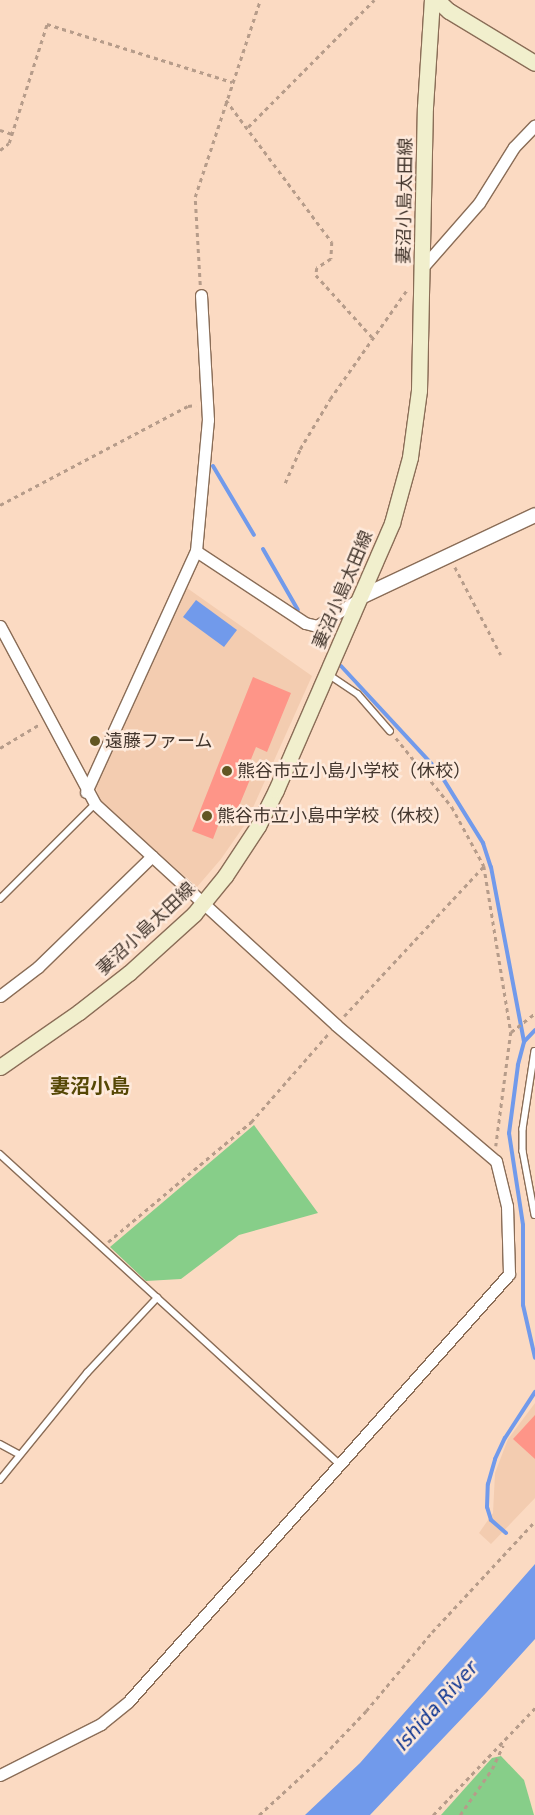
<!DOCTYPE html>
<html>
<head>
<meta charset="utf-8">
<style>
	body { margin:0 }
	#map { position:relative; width:535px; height:1815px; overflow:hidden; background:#fbdac2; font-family:"DejaVu Sans","Noto Sans JP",sans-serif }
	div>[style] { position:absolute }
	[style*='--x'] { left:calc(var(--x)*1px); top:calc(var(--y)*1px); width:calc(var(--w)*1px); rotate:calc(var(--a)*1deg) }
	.built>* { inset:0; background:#f3ccb0 }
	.green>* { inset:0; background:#87ce89 }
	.water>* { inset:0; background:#719aeb }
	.stream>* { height:4px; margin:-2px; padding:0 2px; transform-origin:2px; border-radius:2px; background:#719aeb }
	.building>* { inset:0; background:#fe9588 }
	.path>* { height:2.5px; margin-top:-1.25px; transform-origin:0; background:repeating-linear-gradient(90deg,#b69c8a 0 4px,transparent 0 8px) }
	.roads { filter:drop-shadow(1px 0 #8a6d57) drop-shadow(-1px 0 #8a6d57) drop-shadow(0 1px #8a6d57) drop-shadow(0 -1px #8a6d57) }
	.service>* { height:5.5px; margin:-2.75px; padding:0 2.75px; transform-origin:2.75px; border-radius:2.75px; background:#fff }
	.minor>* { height:11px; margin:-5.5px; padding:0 5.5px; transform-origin:5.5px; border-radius:5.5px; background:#fff }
	.tertiary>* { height:14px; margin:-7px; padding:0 7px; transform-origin:7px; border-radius:7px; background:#fff }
	.secondary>* { height:15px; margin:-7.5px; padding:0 7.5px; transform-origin:7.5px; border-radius:7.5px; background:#f1efcd }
	.dots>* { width:14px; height:14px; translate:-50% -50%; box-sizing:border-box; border:2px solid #feeadc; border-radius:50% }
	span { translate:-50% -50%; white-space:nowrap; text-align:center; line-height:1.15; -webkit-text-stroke:5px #feeadc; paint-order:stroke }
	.street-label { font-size:18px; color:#43362d }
	.poi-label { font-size:18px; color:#43362d }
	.left { translate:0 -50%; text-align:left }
	.water-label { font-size:19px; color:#0c3390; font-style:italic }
	.quarter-label { font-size:20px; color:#554705; font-weight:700 }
</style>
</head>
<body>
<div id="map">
	<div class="built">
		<i style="clip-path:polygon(187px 588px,312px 676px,246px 823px,221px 859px,197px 887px,100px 801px,96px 788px)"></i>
		<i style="clip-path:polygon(535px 1403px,535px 1498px,491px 1544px,479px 1533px,493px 1513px,495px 1473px,508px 1439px)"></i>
	</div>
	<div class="green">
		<i style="clip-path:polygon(254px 1125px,318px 1213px,239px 1235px,181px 1279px,146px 1281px,110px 1247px)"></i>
		<i style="clip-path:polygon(501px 1756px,524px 1780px,534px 1815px,441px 1815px,492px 1758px)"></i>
	</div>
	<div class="water">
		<i style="clip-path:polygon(196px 600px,237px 630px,224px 647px,183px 617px)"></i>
		<i style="clip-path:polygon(535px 1564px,535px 1639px,486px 1693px,370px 1815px,305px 1815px,360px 1763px)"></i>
	</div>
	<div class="stream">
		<i style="--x:213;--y:466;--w:80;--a:59.3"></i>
		<i style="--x:263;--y:549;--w:70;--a:60.2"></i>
		<i style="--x:317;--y:639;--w:11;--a:52"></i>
		<i style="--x:341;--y:666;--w:144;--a:47.2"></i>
		<i style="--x:439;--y:772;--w:84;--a:58.2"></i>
		<i style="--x:483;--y:843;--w:25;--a:72"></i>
		<i style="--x:491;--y:867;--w:178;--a:79.3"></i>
		<i style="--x:535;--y:1030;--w:16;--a:133"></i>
		<i style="--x:524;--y:1042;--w:24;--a:105"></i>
		<i style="--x:518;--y:1065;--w:69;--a:97.5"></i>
		<i style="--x:509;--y:1133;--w:93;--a:81.3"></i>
		<i style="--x:523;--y:1225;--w:80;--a:90"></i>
		<i style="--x:523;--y:1305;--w:54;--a:77.2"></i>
		<i style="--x:506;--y:1533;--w:20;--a:-139"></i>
		<i style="--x:491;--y:1520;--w:14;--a:-107"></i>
		<i style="--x:487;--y:1507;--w:23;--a:-88"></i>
		<i style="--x:488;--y:1484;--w:26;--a:-74"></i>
		<i style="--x:495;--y:1459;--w:23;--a:-65"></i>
		<i style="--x:505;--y:1438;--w:55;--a:-56.9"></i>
	</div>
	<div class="building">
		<i style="clip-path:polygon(253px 677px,291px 693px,267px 752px,256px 747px,245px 774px,251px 777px,232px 823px,221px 818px,213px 839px,192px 831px)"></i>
		<i style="clip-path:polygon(535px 1415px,535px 1459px,513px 1439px)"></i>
	</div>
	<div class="path">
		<i style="--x:226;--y:100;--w:177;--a:53.3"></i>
		<i style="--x:332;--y:242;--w:17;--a:93"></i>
		<i style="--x:331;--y:259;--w:17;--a:147"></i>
		<i style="--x:317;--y:268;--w:7;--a:98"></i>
		<i style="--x:316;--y:275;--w:85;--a:47.9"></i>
		<i style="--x:248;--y:127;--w:179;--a:-45.2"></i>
		<i style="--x:0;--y:130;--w:13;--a:18"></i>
		<i style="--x:0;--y:150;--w:11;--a:-38"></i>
		<i style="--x:9;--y:143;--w:125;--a:-72.3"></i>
		<i style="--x:47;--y:24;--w:194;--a:17.4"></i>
		<i style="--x:200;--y:285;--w:88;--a:-93.3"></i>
		<i style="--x:195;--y:197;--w:207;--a:-71.7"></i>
		<i style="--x:285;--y:483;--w:37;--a:-66"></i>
		<i style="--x:300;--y:449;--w:58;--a:-59"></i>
		<i style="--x:330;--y:399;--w:133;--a:-54.8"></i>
		<i style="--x:0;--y:505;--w:212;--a:-27.8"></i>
		<i style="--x:188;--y:406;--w:8;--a:-7"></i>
		<i style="--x:455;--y:567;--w:99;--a:62.4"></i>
		<i style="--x:396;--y:738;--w:89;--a:50.9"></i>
		<i style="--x:452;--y:807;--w:67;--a:61.5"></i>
		<i style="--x:484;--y:866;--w:168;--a:80.8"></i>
		<i style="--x:511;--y:1032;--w:115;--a:97.5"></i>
		<i style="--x:0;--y:748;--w:47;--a:-31"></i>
		<i style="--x:344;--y:1016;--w:205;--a:-47"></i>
		<i style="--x:511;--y:1032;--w:31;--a:-38"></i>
		<i style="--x:108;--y:1242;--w:187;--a:-40"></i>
		<i style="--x:251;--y:1122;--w:118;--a:-48.8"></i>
		<i style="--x:259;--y:1815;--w:81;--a:-42.5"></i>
		<i style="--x:319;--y:1760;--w:68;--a:-46.2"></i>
		<i style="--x:366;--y:1711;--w:103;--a:-50.1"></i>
		<i style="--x:432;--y:1632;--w:151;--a:-47.1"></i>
		<i style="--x:433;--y:1815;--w:148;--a:-46.4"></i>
		<i style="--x:460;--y:1815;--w:56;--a:-55.2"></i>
		<i style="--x:492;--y:1769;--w:26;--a:-65"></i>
	</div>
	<div class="roads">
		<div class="service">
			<i style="--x:328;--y:674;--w:36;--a:34"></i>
			<i style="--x:358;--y:694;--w:49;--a:49.1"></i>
			<i style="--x:0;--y:899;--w:134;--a:-45"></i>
			<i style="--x:535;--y:1051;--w:79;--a:98.7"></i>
			<i style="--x:523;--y:1129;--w:22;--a:90"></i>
			<i style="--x:523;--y:1151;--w:65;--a:79.4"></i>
			<i style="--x:0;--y:1154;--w:459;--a:42.4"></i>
			<i style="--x:0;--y:1444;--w:21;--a:28"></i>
			<i style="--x:0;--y:1480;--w:138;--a:-50.9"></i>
			<i style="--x:87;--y:1373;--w:103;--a:-47"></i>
		</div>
		<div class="minor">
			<i style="--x:422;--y:268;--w:86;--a:-48.8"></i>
			<i style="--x:479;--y:203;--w:66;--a:-58"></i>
			<i style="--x:514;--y:147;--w:30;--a:-46"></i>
			<i style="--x:196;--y:551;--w:131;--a:33.4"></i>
			<i style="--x:305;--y:623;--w:12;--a:14"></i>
			<i style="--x:317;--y:626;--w:50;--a:-32.7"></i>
			<i style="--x:0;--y:626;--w:202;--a:61.9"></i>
			<i style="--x:95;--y:804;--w:327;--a:42.5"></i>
			<i style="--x:336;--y:1025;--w:210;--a:40.4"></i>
			<i style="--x:496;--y:1161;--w:46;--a:76.3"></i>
			<i style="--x:507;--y:1206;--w:68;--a:88.3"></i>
			<i style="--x:509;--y:1274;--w:573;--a:131.68"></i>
			<i style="--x:128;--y:1702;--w:35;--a:141"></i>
			<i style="--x:101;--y:1724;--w:113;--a:153.2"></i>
			<i style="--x:86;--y:792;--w:265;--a:-65.5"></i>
			<i style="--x:196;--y:551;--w:132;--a:-84.8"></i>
			<i style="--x:208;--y:420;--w:125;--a:-93.2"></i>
			<i style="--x:0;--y:996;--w:48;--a:-37.3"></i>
			<i style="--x:38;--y:967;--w:159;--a:-44.2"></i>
		</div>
		<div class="tertiary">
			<i style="--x:361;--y:597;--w:192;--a:-25.2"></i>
		</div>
		<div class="secondary">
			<i style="--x:437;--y:0;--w:16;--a:43"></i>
			<i style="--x:449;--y:11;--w:100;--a:31.2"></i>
			<i style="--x:0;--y:1067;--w:96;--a:-34.8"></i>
			<i style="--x:79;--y:1012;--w:63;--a:-38"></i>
			<i style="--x:129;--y:973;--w:88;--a:-42.2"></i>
			<i style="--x:194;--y:914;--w:49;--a:-50.8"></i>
			<i style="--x:225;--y:876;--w:60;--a:-56.6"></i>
			<i style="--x:258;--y:826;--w:40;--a:-63.4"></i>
			<i style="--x:276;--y:790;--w:291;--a:-66.5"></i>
			<i style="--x:392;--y:523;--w:68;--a:-74.7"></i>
			<i style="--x:410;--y:457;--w:68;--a:-82.3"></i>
			<i style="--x:419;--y:390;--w:283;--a:-88.8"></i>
			<i style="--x:425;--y:107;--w:107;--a:-86.3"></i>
		</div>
	</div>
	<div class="dots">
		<i style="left:95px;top:741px;background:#625622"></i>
		<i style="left:227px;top:771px;background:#625622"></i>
		<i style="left:207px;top:816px;background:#625622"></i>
	</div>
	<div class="street-label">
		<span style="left:405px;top:201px;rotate:-89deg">妻沼小島太田線</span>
		<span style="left:343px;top:590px;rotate:-67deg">妻沼小島太田線</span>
		<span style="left:146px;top:929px;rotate:-43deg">妻沼小島太田線</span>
	</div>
	<div class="poi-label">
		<span class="left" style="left:105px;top:741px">遠藤ファーム</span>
		<span class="left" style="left:237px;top:771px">熊谷市立小島小学校（休校）</span>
		<span class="left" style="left:217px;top:816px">熊谷市立小島中学校（休校）</span>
	</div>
	<div class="water-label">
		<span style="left:437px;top:1706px;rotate:-48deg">Ishida River</span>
	</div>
	<div class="quarter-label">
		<span style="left:90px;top:1086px">妻沼小島</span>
	</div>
</div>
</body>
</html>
